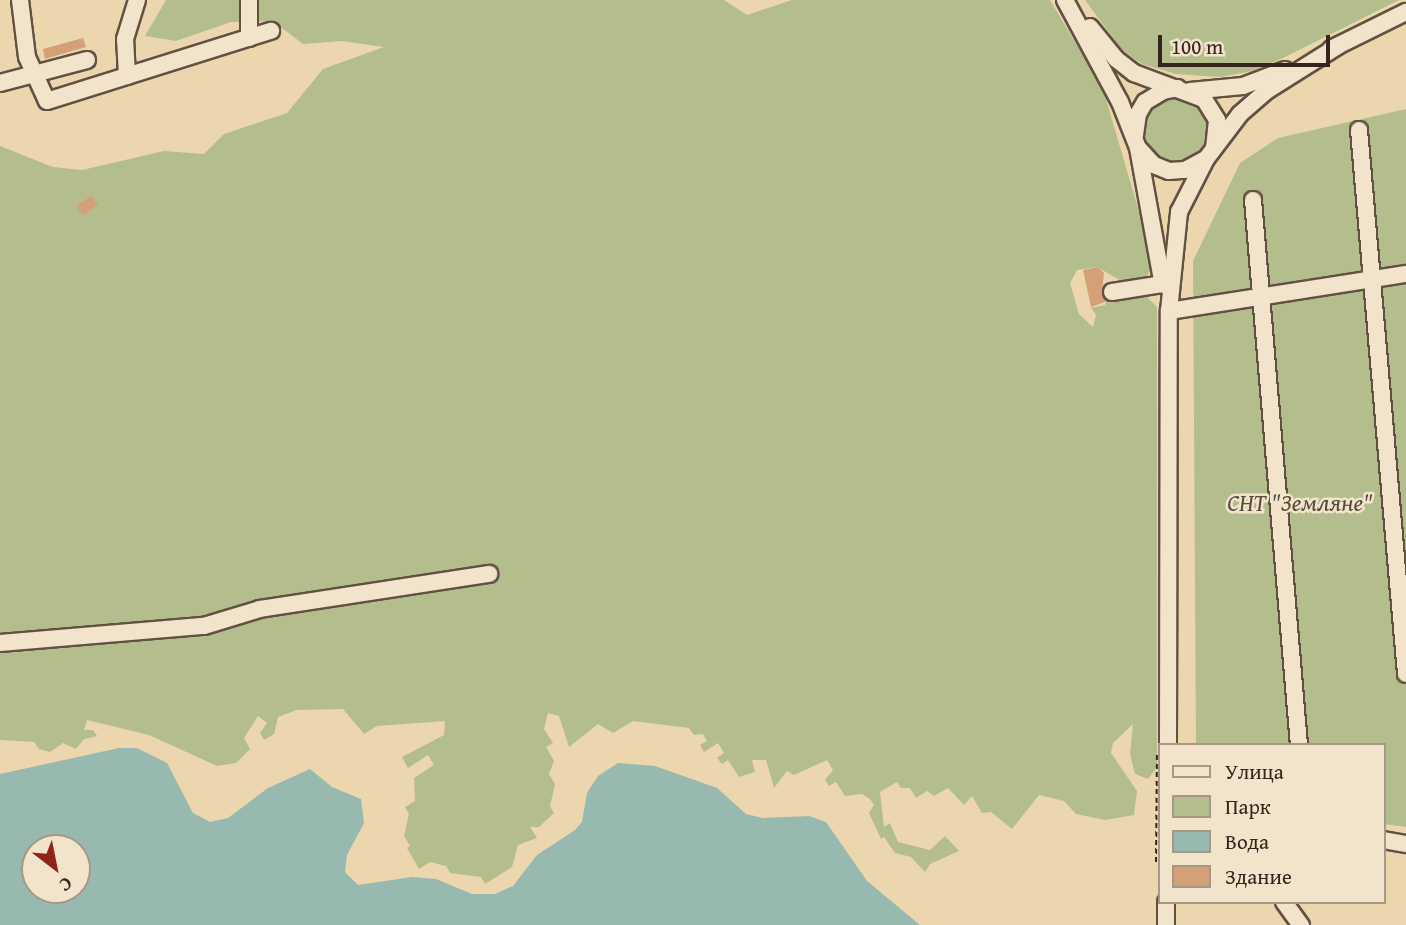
<!DOCTYPE html>
<html>
<head>
<meta charset="utf-8">
<style>
	body { margin:0 }
	#map { position:relative; width:1406px; height:925px; overflow:hidden; background:#ebd6ae; font-family:"Gentium Book Plus",serif }
	div>[style] { position:absolute }
	[style*='--x'] { left:calc(var(--x)*1px); top:calc(var(--y)*1px); width:calc(var(--w)*1px); rotate:calc(var(--a)*1deg) }
	.green>* { inset:0; background:#b4be8d }
	.round { border-radius:50% }
	.water>* { inset:0; background:#98b9af }
	.building>* { inset:0; background:#d4a077 }
	.path>* { height:2px; margin-top:-1px; transform-origin:0; background:repeating-linear-gradient(90deg,#35251e 0 5px,transparent 0 8.5px) }
	.roads { filter:drop-shadow(2px 0 #625142) drop-shadow(-2px 0 #625142) drop-shadow(0 2px #625142) drop-shadow(0 -2px #625142) }
	.minor>* { height:16px; margin:-8px; padding:0 8px; transform-origin:8px; border-radius:8px; background:#f2e4ca }
	span { translate:-50% -50%; white-space:nowrap; text-align:center; line-height:1.15; -webkit-text-stroke:5px #f2e4ca; paint-order:stroke }
	.park-label { font-size:24px; color:#554b3a; font-style:italic }
	.legend { position:absolute; left:1158px; top:743px; width:228px; height:161px; box-sizing:border-box; background:#f2e4ca; border:2px solid #a69885; margin:0; padding:9px 12px; list-style:none; font-size:21px; color:#35251e }
	.legend li { display:flex; align-items:center; gap:14px; height:35px }
	.legend b { width:35px; border:2px solid #a69885 }
	.north { position:absolute; left:21px; top:834px; width:70px; height:70px; box-sizing:border-box; background:#f2e4ca; border:2px solid #a69885; border-radius:50%; rotate:148deg; font-size:19px; font-weight:700; line-height:28px; text-align:center; color:#35251e }
	.north::after { content:''; display:block; margin:auto; width:24px; height:32px; background:#8f2418; clip-path:polygon(50% 0,100% 100%,50% 72%,0 100%) }
	.scale { position:absolute; left:1158px; top:35px; width:172px; height:32px; box-sizing:border-box; border:4px solid #35251e; border-top:0; padding-left:9px; font-size:21px; line-height:24px; white-space:nowrap; color:#35251e; -webkit-text-stroke:5px #f2e4ca; paint-order:stroke }
</style>
</head>
<body>
<div id="map">
	<div class="green">
		<i style="clip-path:polygon(166px 0,724px 0,747px 15px,792px 0,1050px 0,1103px 89px,1150px 249px,1150px 271px,1143px 283px,1125px 283px,1097px 267px,1077px 270px,1070px 283px,1079px 314px,1093px 327px,1096px 315px,1091px 308px,1105px 305px,1108px 295px,1143px 293px,1157px 307px,1157px 767px,1148px 779px,1135px 774px,1130px 754px,1133px 724px,1113px 743px,1111px 753px,1137px 791px,1134px 815px,1105px 820px,1076px 814px,1064px 801px,1039px 795px,1012px 829px,991px 812px,982px 813px,972px 796px,964px 805px,948px 788px,934px 796px,927px 791px,916px 798px,910px 788px,901px 788px,897px 782px,880px 792px,884px 827px,890px 823px,898px 842px,930px 850px,945px 836px,959px 851px,930px 864px,925px 872px,911px 857px,895px 853px,884px 837px,881px 839px,869px 813px,874px 805px,870px 799px,862px 794px,845px 796px,836px 782px,829px 786px,825px 780px,833px 770px,827px 760px,794px 775px,787px 771px,774px 788px,766px 760px,752px 760px,755px 772px,739px 777px,728px 760px,722px 764px,717px 758px,724px 753px,718px 743px,704px 752px,700px 745px,707px 741px,703px 734px,694px 735px,689px 728px,633px 721px,613px 733px,598px 724px,569px 747px,559px 716px,548px 713px,544px 729px,553px 743px,546px 747px,554px 761px,549px 774px,555px 784px,550px 806px,554px 813px,539px 827px,530px 827px,537px 838px,518px 845px,512px 867px,485px 884px,481px 877px,450px 873px,446px 866px,430px 862px,419px 869px,407px 848px,410px 846px,404px 836px,409px 814px,405px 807px,415px 801px,414px 778px,434px 765px,428px 755px,408px 768px,402px 757px,444px 735px,445px 721px,377px 726px,364px 734px,343px 709px,297px 710px,278px 717px,274px 734px,264px 740px,260px 733px,267px 723px,258px 716px,244px 738px,250px 749px,236px 763px,217px 766px,149px 735px,87px 720px,84px 730px,93px 730px,97px 736px,84px 739px,76px 749px,63px 743px,50px 752px,39px 749px,34px 742px,0 740px,0 146px,53px 167px,82px 170px,164px 151px,204px 154px,224px 134px,287px 113px,323px 69px,384px 47px,342px 41px,303px 44px,273px 21px,231px 22px,176px 41px,145px 36px)"></i>
		<i style="clip-path:polygon(1085px 0,1399px 0,1283px 58px,1253px 71px,1220px 77px,1176px 74px,1142px 64px,1122px 50px)"></i>
		<i class="round" style="left:1144px;top:98px;width:64px;height:64px"></i>
		<i style="clip-path:polygon(1406px 109px,1406px 827px,1383px 824px,1383px 745px,1196px 745px,1193px 261px,1240px 163px,1278px 138px)"></i>
	</div>
	<div class="water">
		<i style="clip-path:polygon(evenodd,119px 748px,137px 748px,167px 763px,193px 813px,210px 822px,228px 818px,268px 788px,310px 769px,332px 787px,361px 799px,364px 823px,347px 855px,345px 872px,358px 885px,412px 877px,436px 879px,472px 894px,495px 894px,513px 886px,537px 855px,575px 830px,582px 822px,587px 793px,598px 776px,618px 763px,655px 766px,717px 788px,746px 814px,763px 818px,809px 816px,826px 822px,867px 881px,920px 925px,0 925px,0 774px,119px 748px,35px 848px,77px 848px,77px 890px,35px 890px,35px 848px)"></i>
	</div>
	<div class="building">
		<i style="clip-path:polygon(83px 38px,86px 47px,45px 59px,43px 49px)"></i>
		<i style="clip-path:polygon(91px 196px,98px 205px,83px 215px,76px 206px)"></i>
		<i style="clip-path:polygon(1098px 267px,1104px 273px,1102px 293px,1107px 301px,1091px 307px,1083px 270px)"></i>
	</div>
	<div class="path">
		<i style="--x:1156;--y:862;--w:109;--a:-89.5"></i>
	</div>
	<div class="roads">
		<div class="minor">
			<i style="--x:20;--y:0;--w:57;--a:83"></i>
			<i style="--x:27;--y:57;--w:48;--a:65.6"></i>
			<i style="--x:47;--y:101;--w:235;--a:-17.4"></i>
			<i style="--x:249;--y:0;--w:38;--a:90"></i>
			<i style="--x:1065;--y:0;--w:116;--a:61.7"></i>
			<i style="--x:1120;--y:102;--w:49;--a:68.6"></i>
			<i style="--x:1138;--y:148;--w:139;--a:79.7"></i>
			<i style="--x:1090;--y:27;--w:41;--a:50.9"></i>
			<i style="--x:1116;--y:59;--w:23;--a:38"></i>
			<i style="--x:1134;--y:73;--w:75;--a:20.4"></i>
			<i style="--x:1204;--y:99;--w:25;--a:58"></i>
			<i style="--x:1217;--y:120;--w:27;--a:96"></i>
			<i style="--x:1331;--y:49;--w:84;--a:-26.3"></i>
			<i style="--x:127;--y:76;--w:37;--a:-93"></i>
			<i style="--x:125;--y:39;--w:41;--a:-72.9"></i>
			<i style="--x:0;--y:83;--w:90;--a:-14.8"></i>
			<i style="--x:1190;--y:91;--w:53;--a:-5.4"></i>
			<i style="--x:1243;--y:86;--w:45;--a:-20.9"></i>
			<i style="--x:1359;--y:130;--w:546;--a:85.06"></i>
			<i style="--x:1135;--y:135;--w:21;--a:-82"></i>
			<i style="--x:1138;--y:114;--w:14;--a:-60"></i>
			<i style="--x:1145;--y:102;--w:21;--a:-31"></i>
			<i style="--x:1163;--y:91;--w:15;--a:-11"></i>
			<i style="--x:1140;--y:150;--w:21;--a:47"></i>
			<i style="--x:1154;--y:165;--w:16;--a:22"></i>
			<i style="--x:1169;--y:171;--w:16;--a:-4"></i>
			<i style="--x:1185;--y:170;--w:21;--a:-28"></i>
			<i style="--x:1253;--y:200;--w:547;--a:85.18"></i>
			<i style="--x:1112;--y:292;--w:52;--a:-8.9"></i>
			<i style="--x:1169;--y:311;--w:240;--a:-8.9"></i>
			<i style="--x:0;--y:643;--w:205;--a:-4.8"></i>
			<i style="--x:204;--y:626;--w:59;--a:-16.9"></i>
			<i style="--x:260;--y:609;--w:232;--a:-8.7"></i>
			<i style="--x:1168;--y:745;--w:434;--a:-89.9"></i>
			<i style="--x:1169;--y:311;--w:100;--a:-84.2"></i>
			<i style="--x:1179;--y:212;--w:59;--a:-63"></i>
			<i style="--x:1206;--y:159;--w:56;--a:-52.9"></i>
			<i style="--x:1240;--y:114;--w:37;--a:-41"></i>
			<i style="--x:1268;--y:90;--w:83;--a:-32.2"></i>
			<i style="--x:1383;--y:840;--w:23;--a:10"></i>
			<i style="--x:1284;--y:902;--w:29;--a:54"></i>
			<i style="--x:1166;--y:925;--w:23;--a:-90"></i>
		</div>
	</div>
	<div class="park-label">
		<span style="left:1300px;top:503px">СНТ "Земляне"</span>
	</div>
	<ul class="legend">
	<li><b style="height:9px;background:#f2e4ca"></b>Улица</li>
	<li><b style="height:19px;background:#b4be8d"></b>Парк</li>
	<li><b style="height:19px;background:#98b9af"></b>Вода</li>
	<li><b style="height:19px;background:#d4a077"></b>Здание</li>
	</ul>
	<div class="north">С</div>
	<div class="scale">100 m</div>
</div>
</body>
</html>
